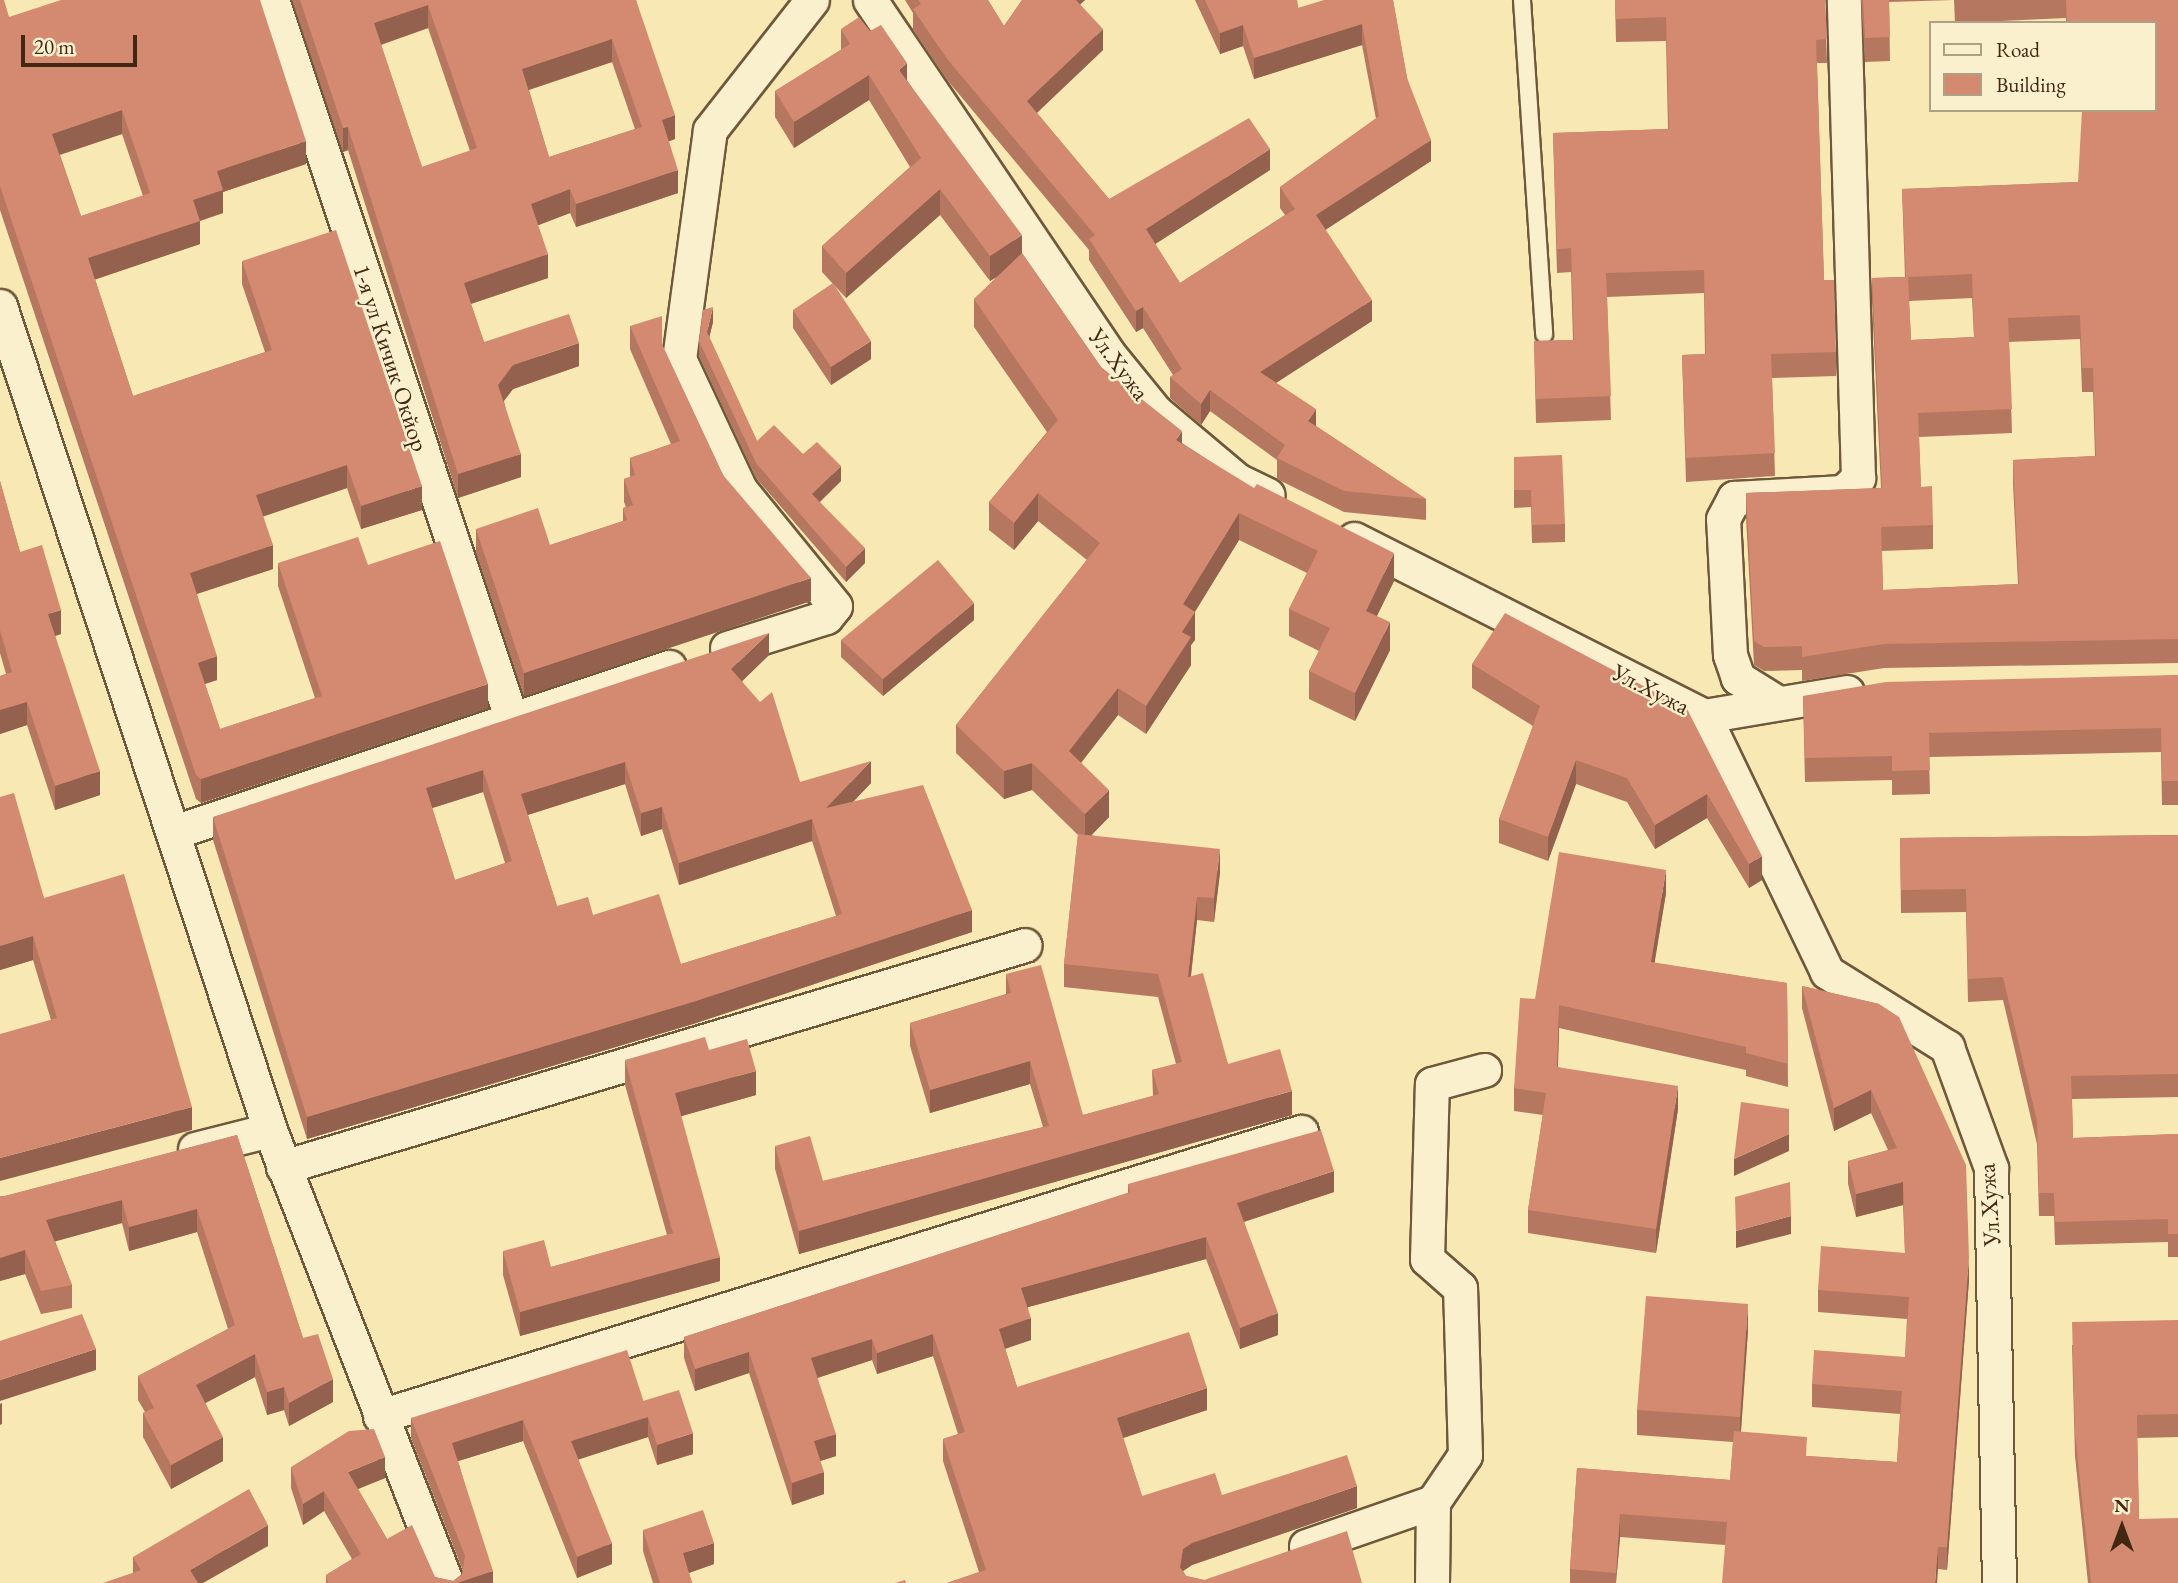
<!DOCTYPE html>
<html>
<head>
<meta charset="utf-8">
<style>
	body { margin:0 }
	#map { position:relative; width:2178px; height:1583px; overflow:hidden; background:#f7e8b4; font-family:"EB Garamond",serif }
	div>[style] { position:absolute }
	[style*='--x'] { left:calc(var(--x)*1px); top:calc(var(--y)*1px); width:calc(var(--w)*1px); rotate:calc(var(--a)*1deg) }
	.roads { filter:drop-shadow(2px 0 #6f583b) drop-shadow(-2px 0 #6f583b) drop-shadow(0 2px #6f583b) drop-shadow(0 -2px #6f583b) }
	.lane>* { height:16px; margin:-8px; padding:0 8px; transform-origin:8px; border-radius:8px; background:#faf0ce }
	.street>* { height:33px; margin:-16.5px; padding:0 16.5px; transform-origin:16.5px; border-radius:16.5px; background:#faf0ce }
	.wall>* { inset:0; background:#b67760 }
	.shaded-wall>* { inset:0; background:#94614e }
	.building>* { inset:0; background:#d48a70 }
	span { translate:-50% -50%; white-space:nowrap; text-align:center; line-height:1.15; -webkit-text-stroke:5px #faf0ce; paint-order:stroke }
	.street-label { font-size:24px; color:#422813 }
	.legend { position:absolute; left:1929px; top:21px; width:228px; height:91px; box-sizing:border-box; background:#faf0ce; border:2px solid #b0a083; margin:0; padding:9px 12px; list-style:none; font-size:21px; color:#422813 }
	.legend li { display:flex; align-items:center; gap:14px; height:35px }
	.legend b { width:35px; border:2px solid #b0a083 }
	.north { position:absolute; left:2087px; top:1492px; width:70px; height:70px; -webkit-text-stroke:5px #faf0ce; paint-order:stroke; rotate:0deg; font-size:19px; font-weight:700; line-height:28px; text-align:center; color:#422813 }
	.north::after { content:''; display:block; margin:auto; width:24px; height:32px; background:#422813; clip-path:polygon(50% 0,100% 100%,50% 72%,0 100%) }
	.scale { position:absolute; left:21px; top:35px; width:116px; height:32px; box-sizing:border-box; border:4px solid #422813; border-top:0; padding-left:9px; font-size:21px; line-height:24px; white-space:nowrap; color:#422813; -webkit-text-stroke:5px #faf0ce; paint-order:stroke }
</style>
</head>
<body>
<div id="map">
	<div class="roads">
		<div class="lane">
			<i style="--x:1522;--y:0;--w:335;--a:86.2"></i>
		</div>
		<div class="street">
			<i style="--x:272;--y:0;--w:756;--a:71.57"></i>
			<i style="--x:870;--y:0;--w:424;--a:56"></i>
			<i style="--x:1107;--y:352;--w:77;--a:50.8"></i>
			<i style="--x:1156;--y:412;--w:106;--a:40"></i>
			<i style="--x:1237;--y:480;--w:34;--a:26"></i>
			<i style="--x:0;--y:306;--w:867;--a:71.86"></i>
			<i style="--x:270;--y:1130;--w:486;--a:68.7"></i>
			<i style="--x:1354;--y:539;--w:392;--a:26.8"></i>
			<i style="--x:1704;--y:716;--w:284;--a:64.3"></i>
			<i style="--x:1827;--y:972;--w:142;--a:32"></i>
			<i style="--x:1947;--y:1047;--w:129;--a:70"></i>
			<i style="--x:1991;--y:1168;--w:415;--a:88.9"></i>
			<i style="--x:727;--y:648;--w:104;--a:-17.4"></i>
			<i style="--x:826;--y:617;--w:14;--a:-51"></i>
			<i style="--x:835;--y:606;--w:151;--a:-129.1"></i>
			<i style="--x:740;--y:489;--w:144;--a:-115.1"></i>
			<i style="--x:679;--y:359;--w:231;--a:-82.3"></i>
			<i style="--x:710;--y:130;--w:165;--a:-51.9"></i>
			<i style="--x:1775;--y:701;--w:44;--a:-148.1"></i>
			<i style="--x:1738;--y:678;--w:24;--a:-109"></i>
			<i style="--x:1730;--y:655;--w:136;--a:-92.9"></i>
			<i style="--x:1723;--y:519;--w:24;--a:-62"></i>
			<i style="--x:1734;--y:498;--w:109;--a:-3.2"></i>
			<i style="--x:1843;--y:492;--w:21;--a:-43"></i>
			<i style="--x:1858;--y:478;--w:478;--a:-91.7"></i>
			<i style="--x:1704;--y:716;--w:145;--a:-9.5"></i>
			<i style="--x:174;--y:832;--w:522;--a:-18.43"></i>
			<i style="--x:195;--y:1149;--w:77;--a:-14.2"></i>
			<i style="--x:283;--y:1167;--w:774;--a:-16.66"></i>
			<i style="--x:380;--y:1416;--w:964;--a:-17.14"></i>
			<i style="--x:1306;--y:1546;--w:134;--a:-19.1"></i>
			<i style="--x:1432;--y:1583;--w:81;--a:-89.3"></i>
			<i style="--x:1433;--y:1502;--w:57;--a:-55.8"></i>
			<i style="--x:1465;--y:1455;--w:167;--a:-91.7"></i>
			<i style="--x:1460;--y:1288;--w:44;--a:-138.7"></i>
			<i style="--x:1427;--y:1259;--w:175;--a:-88.4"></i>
			<i style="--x:1432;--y:1084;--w:54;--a:-15.1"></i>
		</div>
	</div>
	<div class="wall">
		<i style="clip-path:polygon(evenodd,0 0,9px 17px,306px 164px,223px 192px,223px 213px,200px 221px,200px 244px,95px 279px,133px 396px,265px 352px,242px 284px,242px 261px,422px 510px,361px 529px,347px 488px,263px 516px,273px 569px,197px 594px,217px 680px,205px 684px,220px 729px,315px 698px,278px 586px,278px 563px,368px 565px,488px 708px,201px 803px,196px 799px,0 210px,0 0,122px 134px,143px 196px,81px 216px,60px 155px,122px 134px)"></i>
		<i style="clip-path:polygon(evenodd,292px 0,636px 0,675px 139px,669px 141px,678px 193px,576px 227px,570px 213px,538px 225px,548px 278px,471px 304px,484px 342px,579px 366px,513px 389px,504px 401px,521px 477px,458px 498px,348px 150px,343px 152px,292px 0,428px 28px,470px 151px,422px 167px,381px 45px,428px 28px,292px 0,612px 62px,635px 129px,549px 157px,529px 90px,612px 62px)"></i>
		<i style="clip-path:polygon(905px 0,988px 0,1004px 26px,1022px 0,1085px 0,1080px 4px,1103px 50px,1037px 113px,1109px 199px,1270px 170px,1155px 244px,1180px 283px,1285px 215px,1280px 208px,1280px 187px,1376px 119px,1362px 45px,1254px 79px,1243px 46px,1220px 54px,1195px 0,1297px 0,1298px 8px,1393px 0,1407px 78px,1431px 161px,1325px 230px,1372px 321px,1276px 383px,1316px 426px,1426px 499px,1426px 520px,1344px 512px,1277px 479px,1277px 460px,1210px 411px,1201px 425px,1170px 398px,1170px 377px,1173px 375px,1143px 328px,1136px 332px,1089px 260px,1089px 250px,948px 81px,913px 30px,913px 13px)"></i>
		<i style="clip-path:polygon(1615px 0,1825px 0,1827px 63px,1817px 63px,1824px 280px,1836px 352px,1836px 376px,1772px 378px,1775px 476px,1686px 482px,1682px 355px,1705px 354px,1704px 293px,1607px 297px,1611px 420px,1536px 423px,1534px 341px,1573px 340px,1571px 272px,1557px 273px,1553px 133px,1668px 129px,1666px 41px,1616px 42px)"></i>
		<i style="clip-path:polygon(evenodd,1861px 0,2178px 0,2178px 663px,1884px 668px,1802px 681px,1802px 670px,1764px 671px,1754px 665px,1746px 517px,1746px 493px,1881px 488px,1872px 302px,1872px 278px,1905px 277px,1902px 189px,2078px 182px,2155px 23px,2066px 23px,2066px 18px,1955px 23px,1954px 0,1889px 2px,1890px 61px,1865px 62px,1861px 0,1972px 298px,1974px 337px,1911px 340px,1909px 301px,1972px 298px,1861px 0,2080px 339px,2082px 392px,2093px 392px,2095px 456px,2013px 460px,2013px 484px,2018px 584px,1883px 590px,1882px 551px,1933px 549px,1933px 525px,1921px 487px,1919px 437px,2012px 433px,2009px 342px,2080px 339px)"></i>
		<i style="clip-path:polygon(841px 29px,907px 80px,1022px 253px,1101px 367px,1182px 443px,1394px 581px,1377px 616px,1390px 650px,1355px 721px,1309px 699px,1309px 671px,1319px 651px,1289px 636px,1289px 609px,1307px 573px,1239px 540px,1195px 612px,1195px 640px,1191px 645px,1191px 665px,1146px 734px,1118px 715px,1081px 763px,1109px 817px,1091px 835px,1220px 872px,1214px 922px,1197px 920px,1191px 976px,1228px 1064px,1292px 1115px,799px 1254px,775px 1169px,775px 1146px,823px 1181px,1043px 1127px,1030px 1084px,930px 1113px,910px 1046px,910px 1023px,1006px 994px,1006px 974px,1083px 1115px,1153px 1096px,1152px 1070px,1176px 1064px,1158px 997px,1064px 987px,1064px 964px,1078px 835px,1032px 790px,1004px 799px,956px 753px,956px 725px,1087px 560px,1038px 521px,1014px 550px,989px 530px,989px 502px,1047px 432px,974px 327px,974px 299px,997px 277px,990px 281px,940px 215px,846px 298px,822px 272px,822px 246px,910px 167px,869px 100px,794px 148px,775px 117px,775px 91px,841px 50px)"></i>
		<i style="clip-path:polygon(793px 310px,871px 359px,831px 385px,793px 328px)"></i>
		<i style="clip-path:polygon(713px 322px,709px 337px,757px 441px,803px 454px,841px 481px,820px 502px,865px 563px,846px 582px,756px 478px,699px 356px,699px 341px)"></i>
		<i style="clip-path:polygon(630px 326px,662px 345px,723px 475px,811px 601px,524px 696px,476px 552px,476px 529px,550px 545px,623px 521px,623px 508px,626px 507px,624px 502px,624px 479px,630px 477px,630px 458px,671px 444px,630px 349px)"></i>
		<i style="clip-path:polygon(1514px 457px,1565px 524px,1565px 542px,1532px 543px,1531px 507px,1514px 508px)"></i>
		<i style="clip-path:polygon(0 481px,20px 552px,61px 634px,55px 636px,100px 795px,55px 810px,27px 725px,0 734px,0 676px,6px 674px,0 653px)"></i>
		<i style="clip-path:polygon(974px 620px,883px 696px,841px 657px,841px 640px)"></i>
		<i style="clip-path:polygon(evenodd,769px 655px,742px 681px,800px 782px,871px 783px,853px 802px,972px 932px,693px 1024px,307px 1139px,213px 840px,213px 817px,769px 655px,625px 784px,641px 836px,662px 829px,679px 885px,812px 841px,836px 916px,681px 964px,593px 915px,557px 906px,528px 815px,625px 784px,769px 655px,483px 792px,505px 863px,455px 880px,432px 808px,483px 792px)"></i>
		<i style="clip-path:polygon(1472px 664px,1687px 709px,1762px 880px,1749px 888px,1707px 818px,1655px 849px,1627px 802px,1576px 784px,1548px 861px,1499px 843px,1499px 819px,1533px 726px,1472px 688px)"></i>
		<i style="clip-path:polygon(2178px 675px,2178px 805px,2162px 805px,2161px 752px,1929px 757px,1930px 794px,1892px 795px,1892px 780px,1805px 782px,1803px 696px)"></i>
		<i style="clip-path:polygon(0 797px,44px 898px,192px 1130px,51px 1020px,33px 960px,0 970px)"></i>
		<i style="clip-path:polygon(2178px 835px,2178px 1097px,2072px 1099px,2073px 1138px,2178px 1134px,2178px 1257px,2168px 1257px,2168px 1242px,2055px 1245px,2054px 1216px,2039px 1216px,2037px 1144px,2003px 1000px,1968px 1002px,1966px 912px,1901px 913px,1900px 838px)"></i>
		<i style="clip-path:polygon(1666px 893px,1654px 963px,1787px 983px,1788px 1087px,1746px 1076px,1746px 1070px,1559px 1028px,1558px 1067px,1678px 1109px,1656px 1253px,1528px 1233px,1528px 1210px,1543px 1115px,1514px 1111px,1514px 1088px,1535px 999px)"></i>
		<i style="clip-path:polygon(1802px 986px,1879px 1004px,1969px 1280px,1947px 1570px,1725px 1545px,1620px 1537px,1616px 1583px,1570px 1583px,1570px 1569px,1577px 1468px,1730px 1480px,1733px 1442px,1637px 1435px,1637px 1410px,1748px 1330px,1741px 1432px,1807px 1456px,1897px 1462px,1900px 1414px,1812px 1407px,1812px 1384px,1905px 1357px,1907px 1319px,1818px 1312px,1818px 1290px,1905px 1253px,1903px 1205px,1856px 1217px,1848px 1184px,1848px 1161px,1888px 1150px,1871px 1113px,1834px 1131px,1802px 1008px)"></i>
		<i style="clip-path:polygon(709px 1050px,756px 1095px,681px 1116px,720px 1281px,520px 1336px,503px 1275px,503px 1251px,551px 1267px,667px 1235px,625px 1085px,625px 1060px)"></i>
		<i style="clip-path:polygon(237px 1135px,303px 1338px,333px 1402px,289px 1426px,284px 1410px,267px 1415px,255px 1377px,205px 1403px,223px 1461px,171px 1489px,143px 1437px,143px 1413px,145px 1412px,138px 1400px,138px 1376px,228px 1329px,197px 1232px,129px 1251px,122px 1223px,55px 1241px,72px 1285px,72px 1308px,41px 1314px,25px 1274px,0 1281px,0 1196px,5px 1196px)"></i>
		<i style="clip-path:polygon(1128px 1184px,1334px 1192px,1244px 1222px,1278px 1335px,1240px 1349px,1206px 1259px,1028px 1307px,1031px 1340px,1005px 1348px,1017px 1387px,1207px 1410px,1123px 1438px,1142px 1496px,1222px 1495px,1357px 1508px,1192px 1565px,1183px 1571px,1186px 1576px,1204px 1580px,947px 1583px,979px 1572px,943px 1461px,943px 1439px,958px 1434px,933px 1356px,877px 1374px,872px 1360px,817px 1378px,836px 1456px,820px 1461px,824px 1494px,792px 1505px,749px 1373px,695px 1391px,684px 1358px,684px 1337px,1128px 1193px)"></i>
		<i style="clip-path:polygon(2178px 1320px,2178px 1437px,2137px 1438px,2139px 1519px,2178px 1583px,2088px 1583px,2075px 1456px,2072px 1345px)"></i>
		<i style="clip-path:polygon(643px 1402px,693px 1454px,657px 1465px,648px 1437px,578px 1459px,612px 1564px,577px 1578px,523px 1441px,458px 1461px,493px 1583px,326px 1583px,326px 1575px,352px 1559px,324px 1511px,303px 1525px,291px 1488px,291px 1467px,385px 1478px,358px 1489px,387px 1539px,435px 1577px,453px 1581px,462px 1574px,463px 1571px,411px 1438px,411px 1418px)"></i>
		<i style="clip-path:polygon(643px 1530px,714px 1564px,689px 1573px,692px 1583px,653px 1583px,643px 1551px)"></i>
		<i style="clip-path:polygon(268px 1546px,133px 1573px,133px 1557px)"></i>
	</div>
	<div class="shaded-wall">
		<i style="clip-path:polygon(1070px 0,1085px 0,1070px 14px)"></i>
		<i style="clip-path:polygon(428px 5px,428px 28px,374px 47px,374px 23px)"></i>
		<i style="clip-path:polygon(1362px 24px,1362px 45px,1254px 79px,1254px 58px)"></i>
		<i style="clip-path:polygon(1243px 25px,1243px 46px,1220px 54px,1220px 33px)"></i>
		<i style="clip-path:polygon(1103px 29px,1103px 50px,1027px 122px,1027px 101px)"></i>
		<i style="clip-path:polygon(612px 39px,612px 62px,522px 92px,522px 69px)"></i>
		<i style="clip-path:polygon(907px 63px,907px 89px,899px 70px)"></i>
		<i style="clip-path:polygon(869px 75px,869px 100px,794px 148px,794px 122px)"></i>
		<i style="clip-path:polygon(122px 110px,122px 134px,52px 157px,52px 134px)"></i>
		<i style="clip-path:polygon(675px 115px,675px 139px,662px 144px,662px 120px)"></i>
		<i style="clip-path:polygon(348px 127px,348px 150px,343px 152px,343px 128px)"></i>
		<i style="clip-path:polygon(1431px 140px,1431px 161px,1316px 236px,1316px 215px)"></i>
		<i style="clip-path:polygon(306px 141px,306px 164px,223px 192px,223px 213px,193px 223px,193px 200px,217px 171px)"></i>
		<i style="clip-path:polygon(1270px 149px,1270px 170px,1146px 250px,1146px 229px)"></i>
		<i style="clip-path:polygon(678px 170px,678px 193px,576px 227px,576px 204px)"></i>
		<i style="clip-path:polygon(570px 189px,570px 213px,531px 228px,531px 204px)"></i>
		<i style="clip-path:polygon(940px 189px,940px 215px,846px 298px,846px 273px)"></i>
		<i style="clip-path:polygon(200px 221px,200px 244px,88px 282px,88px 258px)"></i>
		<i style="clip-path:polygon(1022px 235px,1022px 260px,990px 281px,990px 256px)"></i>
		<i style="clip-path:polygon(548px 254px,548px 278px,464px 306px,464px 283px)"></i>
		<i style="clip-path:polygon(1372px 300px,1372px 321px,1260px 393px,1260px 372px)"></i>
		<i style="clip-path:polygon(713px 307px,713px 322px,707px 347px,707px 332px)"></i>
		<i style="clip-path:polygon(1143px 307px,1143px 328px,1136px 332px,1136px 311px)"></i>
		<i style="clip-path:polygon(871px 341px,871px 359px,831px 385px,831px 367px)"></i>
		<i style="clip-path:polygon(579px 343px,579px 366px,513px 389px,498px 408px,498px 385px,513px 365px)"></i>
		<i style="clip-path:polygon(1210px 390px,1210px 411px,1201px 425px,1201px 404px)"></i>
		<i style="clip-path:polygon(1316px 409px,1316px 430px,1308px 421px)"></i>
		<i style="clip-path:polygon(1182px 431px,1182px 459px,1176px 440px)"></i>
		<i style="clip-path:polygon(521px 454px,521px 477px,458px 498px,458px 474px)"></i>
		<i style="clip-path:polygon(347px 465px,347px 488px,256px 519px,256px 495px)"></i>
		<i style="clip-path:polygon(841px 466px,841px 481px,812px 509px,812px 494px)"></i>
		<i style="clip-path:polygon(422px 486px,422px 510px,361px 529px,361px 506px)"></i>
		<i style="clip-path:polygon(1038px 493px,1038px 521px,1014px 550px,1014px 523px)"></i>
		<i style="clip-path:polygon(1239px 513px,1239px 540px,1184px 629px,1195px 612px,1195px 640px,1191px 645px,1191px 665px,1146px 734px,1146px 706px,1183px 604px)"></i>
		<i style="clip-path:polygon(273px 545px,273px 569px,190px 596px,190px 573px)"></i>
		<i style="clip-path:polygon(865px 548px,865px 563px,846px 582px,846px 567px)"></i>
		<i style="clip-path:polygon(1394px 553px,1394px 581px,1366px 638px,1366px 611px)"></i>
		<i style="clip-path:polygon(811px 578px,811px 601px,524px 696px,524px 673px)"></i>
		<i style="clip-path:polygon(974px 603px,974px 620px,883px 696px,883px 679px)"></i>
		<i style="clip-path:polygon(61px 610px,61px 634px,48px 638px,48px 614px)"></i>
		<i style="clip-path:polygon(1390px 622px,1390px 650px,1355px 721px,1355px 693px)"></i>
		<i style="clip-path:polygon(769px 633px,769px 655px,731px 692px,731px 669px)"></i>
		<i style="clip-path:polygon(217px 656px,217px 680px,198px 686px,198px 663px)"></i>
		<i style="clip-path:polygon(488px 684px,488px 708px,201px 803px,201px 779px)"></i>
		<i style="clip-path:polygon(1118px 688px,1118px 715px,1069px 778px,1069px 751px)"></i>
		<i style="clip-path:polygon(27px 702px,27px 725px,0 734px,0 710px)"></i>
		<i style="clip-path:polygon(1576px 760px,1576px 784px,1548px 861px,1548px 837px)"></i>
		<i style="clip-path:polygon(871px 761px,871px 783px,826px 830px,826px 808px)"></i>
		<i style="clip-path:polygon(625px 762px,625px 784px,521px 817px,521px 794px)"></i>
		<i style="clip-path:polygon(1032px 763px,1032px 790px,1004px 799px,1004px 771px)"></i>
		<i style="clip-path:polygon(483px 770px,483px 792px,426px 810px,426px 788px)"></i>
		<i style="clip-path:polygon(100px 771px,100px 795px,55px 810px,55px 786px)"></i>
		<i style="clip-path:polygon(1109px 790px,1109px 817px,1085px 842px,1085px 814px)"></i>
		<i style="clip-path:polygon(1707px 794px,1707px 818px,1655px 849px,1655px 825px)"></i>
		<i style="clip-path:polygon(662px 807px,662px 829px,641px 836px,641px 813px)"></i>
		<i style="clip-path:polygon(812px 819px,812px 841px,679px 885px,679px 863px)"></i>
		<i style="clip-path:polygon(1220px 849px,1220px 872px,1214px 922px,1214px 898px)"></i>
		<i style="clip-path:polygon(1762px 856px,1762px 880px,1749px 888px,1749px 864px)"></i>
		<i style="clip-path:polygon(1666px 870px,1666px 893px,1651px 985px,1651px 962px)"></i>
		<i style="clip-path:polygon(1197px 897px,1197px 920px,1188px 1000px,1188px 977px)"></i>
		<i style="clip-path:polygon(972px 910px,972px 932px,693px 1024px,307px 1139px,307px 1117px)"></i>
		<i style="clip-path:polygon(33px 936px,33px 960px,0 970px,0 946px)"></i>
		<i style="clip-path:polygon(1559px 1005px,1559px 1028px,1557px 1090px,1557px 1067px)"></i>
		<i style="clip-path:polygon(1030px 1061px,1030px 1084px,930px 1113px,930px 1090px)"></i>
		<i style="clip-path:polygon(756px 1071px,756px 1095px,675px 1118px,675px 1093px)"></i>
		<i style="clip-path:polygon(1678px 1086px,1678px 1109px,1656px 1253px,1656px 1229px)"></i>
		<i style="clip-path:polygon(1871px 1090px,1871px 1113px,1834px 1131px,1834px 1108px)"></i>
		<i style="clip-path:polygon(1292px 1091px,1292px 1115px,799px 1254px,799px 1231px)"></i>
		<i style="clip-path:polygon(192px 1107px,192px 1130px,0 1181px,0 1158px)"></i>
		<i style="clip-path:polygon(1789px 1134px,1789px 1151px,1734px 1176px,1734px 1159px)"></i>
		<i style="clip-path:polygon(1334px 1171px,1334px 1192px,1237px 1224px,1237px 1203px)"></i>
		<i style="clip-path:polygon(1903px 1182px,1903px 1205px,1856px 1217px,1856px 1194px)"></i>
		<i style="clip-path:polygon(122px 1200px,122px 1223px,46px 1244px,46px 1220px)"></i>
		<i style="clip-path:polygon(197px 1209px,197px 1232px,129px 1251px,129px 1227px)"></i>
		<i style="clip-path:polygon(1791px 1216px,1791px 1234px,1736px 1248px,1736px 1231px)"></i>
		<i style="clip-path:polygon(1206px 1237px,1206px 1259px,1021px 1309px,1021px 1288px)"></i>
		<i style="clip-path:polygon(25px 1250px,25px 1274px,0 1281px,0 1258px)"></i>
		<i style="clip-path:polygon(720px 1257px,720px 1281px,520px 1336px,520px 1312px)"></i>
		<i style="clip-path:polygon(1969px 1257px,1969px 1280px,1947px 1570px,1947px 1547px)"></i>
		<i style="clip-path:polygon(1748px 1304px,1748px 1330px,1740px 1443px,1740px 1417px)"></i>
		<i style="clip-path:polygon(1278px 1313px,1278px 1335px,1240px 1349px,1240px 1328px)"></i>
		<i style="clip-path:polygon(1031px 1318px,1031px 1340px,999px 1351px,999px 1329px)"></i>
		<i style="clip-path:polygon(933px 1334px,933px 1356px,877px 1374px,877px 1353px)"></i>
		<i style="clip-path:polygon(872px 1339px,872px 1360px,811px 1380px,811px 1358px)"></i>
		<i style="clip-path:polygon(96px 1349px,96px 1370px,0 1401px,0 1380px)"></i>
		<i style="clip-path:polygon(749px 1352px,749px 1373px,695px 1391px,695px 1369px)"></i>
		<i style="clip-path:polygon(255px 1354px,255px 1377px,196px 1408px,196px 1385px)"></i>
		<i style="clip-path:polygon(333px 1379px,333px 1402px,289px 1426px,289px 1403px)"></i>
		<i style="clip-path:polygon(284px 1387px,284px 1410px,267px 1415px,267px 1392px)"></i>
		<i style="clip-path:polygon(1207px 1388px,1207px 1410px,1117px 1440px,1117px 1418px)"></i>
		<i style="clip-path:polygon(2px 1403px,2px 1424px,0 1425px,0 1404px)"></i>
		<i style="clip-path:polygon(648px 1417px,648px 1437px,571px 1462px,571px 1441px)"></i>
		<i style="clip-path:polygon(523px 1420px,523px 1441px,452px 1463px,452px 1443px)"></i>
		<i style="clip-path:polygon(693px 1433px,693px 1454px,657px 1465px,657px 1445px)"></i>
		<i style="clip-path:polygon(836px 1434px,836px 1456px,814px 1463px,814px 1441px)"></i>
		<i style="clip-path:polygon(223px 1437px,223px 1461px,171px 1489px,171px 1465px)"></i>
		<i style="clip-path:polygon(385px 1457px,385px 1478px,348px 1493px,348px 1472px)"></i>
		<i style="clip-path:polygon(824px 1472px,824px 1494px,792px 1505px,792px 1483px)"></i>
		<i style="clip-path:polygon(1357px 1486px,1357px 1508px,1192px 1565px,1183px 1571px,1181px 1583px,1180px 1567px,1183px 1549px,1192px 1543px)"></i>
		<i style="clip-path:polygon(324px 1491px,324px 1511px,303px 1525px,303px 1504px)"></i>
		<i style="clip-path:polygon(1620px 1514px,1620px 1537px,1616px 1583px)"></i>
		<i style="clip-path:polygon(268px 1525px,268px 1546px,203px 1583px,190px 1583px,190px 1570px)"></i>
		<i style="clip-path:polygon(612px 1543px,612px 1564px,577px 1578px,577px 1557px)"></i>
		<i style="clip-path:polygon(714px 1543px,714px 1564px,683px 1575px,683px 1553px)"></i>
		<i style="clip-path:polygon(1938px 1547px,1938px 1570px,1937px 1583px,1935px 1583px)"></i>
		<i style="clip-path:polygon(493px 1571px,493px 1583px,457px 1583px)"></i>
	</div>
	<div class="building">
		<i style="clip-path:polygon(evenodd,0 0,4px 0,9px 17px,61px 0,260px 0,306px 141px,217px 171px,223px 190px,193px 200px,200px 221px,88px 258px,133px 396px,272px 350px,242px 261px,336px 230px,422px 486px,361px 506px,347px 465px,256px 495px,273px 545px,190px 573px,217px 656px,198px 663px,220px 729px,322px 696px,278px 563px,358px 537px,368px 565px,440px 541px,488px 684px,201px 779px,196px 775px,0 186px,0 0,122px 110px,150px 193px,81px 216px,52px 134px,122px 110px)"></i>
		<i style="clip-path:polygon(evenodd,300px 0,636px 0,675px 115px,662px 120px,678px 170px,576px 204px,570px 189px,531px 204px,548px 254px,464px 283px,484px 342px,569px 314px,579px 343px,513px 365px,498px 385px,521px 454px,458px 474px,348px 127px,343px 128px,300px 0,428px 5px,477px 148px,422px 167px,374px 23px,428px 5px,300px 0,612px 39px,642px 127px,549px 157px,522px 69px,612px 39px)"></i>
		<i style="clip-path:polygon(918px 0,988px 0,1004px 26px,1022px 0,1076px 0,1103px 29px,1027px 101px,1109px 199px,1249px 118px,1270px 149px,1146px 229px,1180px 283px,1295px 209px,1280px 187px,1379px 116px,1362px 24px,1254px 58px,1243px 25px,1220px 33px,1205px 0,1297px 0,1298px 8px,1324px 0,1393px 0,1407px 78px,1431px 140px,1316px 215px,1372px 300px,1260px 372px,1316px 409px,1308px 421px,1426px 499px,1344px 491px,1277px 458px,1285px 445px,1210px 390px,1201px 404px,1170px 377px,1182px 369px,1143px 307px,1136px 311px,1089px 239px,1095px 235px,948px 60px,913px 9px,921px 4px)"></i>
		<i style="clip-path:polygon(1615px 0,1825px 0,1827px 39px,1816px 40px,1824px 280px,1834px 280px,1836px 352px,1771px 354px,1775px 453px,1686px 458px,1682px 355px,1706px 354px,1704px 270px,1606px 273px,1611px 396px,1536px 399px,1534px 341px,1574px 340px,1571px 248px,1557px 249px,1553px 133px,1669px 129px,1666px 17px,1616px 19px)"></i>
		<i style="clip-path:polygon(1863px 0,1889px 0,1890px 37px,1865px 38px)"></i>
		<i style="clip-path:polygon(evenodd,2066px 0,2178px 0,2178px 639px,1884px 644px,1802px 657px,1802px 646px,1764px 647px,1754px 641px,1746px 493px,1882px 488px,1872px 278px,1906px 277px,1902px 189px,2078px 182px,2082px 110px,2155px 110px,2155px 23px,2067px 23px,2066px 0,1972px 274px,1974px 337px,1911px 340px,1908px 277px,1972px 274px,2066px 0,2080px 315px,2082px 368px,2093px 368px,2096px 456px,2013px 460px,2019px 584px,1883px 590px,1881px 527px,1933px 525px,1932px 486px,1921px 487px,1918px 413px,2012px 409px,2008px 318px,2080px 315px)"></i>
		<i style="clip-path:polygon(859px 17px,870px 31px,881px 25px,907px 63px,899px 70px,1022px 235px,990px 256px,940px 189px,846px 273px,822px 246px,921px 158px,869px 75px,794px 122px,775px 91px,850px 44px,841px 29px)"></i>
		<i style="clip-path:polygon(1022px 253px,1101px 367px,1182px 431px,1176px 440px,1254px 488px,1257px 484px,1394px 553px,1366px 611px,1390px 622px,1355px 693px,1309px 671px,1330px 628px,1289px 609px,1318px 551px,1239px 513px,1183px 604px,1195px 612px,1182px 632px,1191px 637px,1146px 706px,1118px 688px,1069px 751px,1109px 790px,1085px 814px,1032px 763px,1004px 771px,956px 725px,1100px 543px,1038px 493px,1014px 523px,989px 502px,1058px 420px,974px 299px)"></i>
		<i style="clip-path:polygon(833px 283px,871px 341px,831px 367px,793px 310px)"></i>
		<i style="clip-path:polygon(713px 307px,707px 332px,757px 441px,774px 425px,803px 454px,817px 442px,841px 466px,812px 494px,865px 548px,846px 567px,756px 463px,699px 341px,703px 310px)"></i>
		<i style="clip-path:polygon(662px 316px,662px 344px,723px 475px,811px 578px,524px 673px,476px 529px,538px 508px,550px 545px,627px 520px,623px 508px,633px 505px,624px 479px,635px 475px,630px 458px,680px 441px,630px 326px)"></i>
		<i style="clip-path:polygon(1562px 455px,1565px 524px,1532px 525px,1531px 490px,1514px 490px,1514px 457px)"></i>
		<i style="clip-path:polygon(0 481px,20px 552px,42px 545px,61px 610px,48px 614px,100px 771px,55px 786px,27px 702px,0 710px,0 676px,12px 672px,0 630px)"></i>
		<i style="clip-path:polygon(938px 560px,974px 603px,883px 679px,841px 640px)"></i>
		<i style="clip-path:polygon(1505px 613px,1687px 709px,1762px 856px,1749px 864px,1707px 794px,1655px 825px,1627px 778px,1576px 760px,1548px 837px,1499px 819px,1540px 706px,1472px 664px)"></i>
		<i style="clip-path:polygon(evenodd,769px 633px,731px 669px,760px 702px,772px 692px,800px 782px,871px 761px,826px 808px,923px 785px,972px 910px,693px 1002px,307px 1117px,213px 817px,769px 633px,625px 762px,641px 813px,662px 807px,679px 863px,812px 819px,842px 914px,681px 964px,659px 894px,593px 915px,588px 897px,557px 906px,521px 794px,625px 762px,769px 633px,483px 770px,512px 861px,455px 880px,426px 788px,483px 770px)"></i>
		<i style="clip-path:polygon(2178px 675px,2178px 781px,2162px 781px,2161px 728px,1929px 733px,1930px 770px,1892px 771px,1892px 756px,1805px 758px,1803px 696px,1886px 682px)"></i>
		<i style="clip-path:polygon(14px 793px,44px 898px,124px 874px,192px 1107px,0 1158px,0 1034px,57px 1018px,33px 936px,0 946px,0 797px)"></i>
		<i style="clip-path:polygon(1078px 834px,1220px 849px,1214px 898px,1197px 897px,1188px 977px,1203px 973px,1228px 1064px,1280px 1049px,1292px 1091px,799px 1231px,775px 1146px,810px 1136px,823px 1181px,1049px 1126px,1030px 1061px,930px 1090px,910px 1023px,1011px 993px,1006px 974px,1041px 965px,1083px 1115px,1159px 1094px,1152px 1070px,1182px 1062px,1158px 974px,1064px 964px)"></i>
		<i style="clip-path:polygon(2178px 835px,2178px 1074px,2071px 1076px,2073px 1138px,2178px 1134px,2178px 1234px,2168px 1234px,2168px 1219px,2055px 1222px,2054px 1193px,2039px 1193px,2037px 1121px,2003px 977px,1968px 979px,1966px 889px,1901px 890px,1900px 838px)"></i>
		<i style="clip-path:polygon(1559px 852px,1666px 870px,1651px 962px,1787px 983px,1788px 1064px,1746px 1053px,1746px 1047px,1559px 1005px,1557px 1067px,1678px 1086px,1656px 1229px,1528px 1210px,1546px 1093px,1514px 1088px,1520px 998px,1535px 999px)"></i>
		<i style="clip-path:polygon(1802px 986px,1879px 1004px,1899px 1017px,1966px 1165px,1969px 1257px,1947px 1547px,1938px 1547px,1935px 1583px,1722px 1583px,1727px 1522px,1620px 1514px,1616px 1573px,1570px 1569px,1577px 1468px,1730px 1480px,1734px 1431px,1807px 1437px,1806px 1456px,1897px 1462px,1902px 1391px,1812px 1384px,1814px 1350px,1905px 1357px,1909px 1297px,1818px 1290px,1821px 1246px,1905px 1253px,1903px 1182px,1856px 1194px,1848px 1161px,1897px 1148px,1871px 1090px,1834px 1108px)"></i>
		<i style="clip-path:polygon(705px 1037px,709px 1050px,747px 1039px,756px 1071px,675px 1093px,720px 1257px,520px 1312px,503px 1251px,544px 1240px,551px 1267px,673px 1233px,625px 1060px)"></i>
		<i style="clip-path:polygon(1741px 1102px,1789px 1109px,1789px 1134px,1734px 1159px)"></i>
		<i style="clip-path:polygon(1321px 1130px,1334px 1171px,1237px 1203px,1278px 1313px,1240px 1328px,1206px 1237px,1021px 1288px,1031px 1318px,999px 1329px,1017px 1387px,1189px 1332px,1207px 1388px,1117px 1418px,1142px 1496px,1215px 1473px,1222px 1495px,1347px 1455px,1357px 1486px,1192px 1543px,1183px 1549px,1180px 1567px,1186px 1576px,1204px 1580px,1347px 1531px,1362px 1583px,947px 1583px,986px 1570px,943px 1439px,965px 1432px,933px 1334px,877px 1353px,872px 1339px,811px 1358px,836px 1434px,814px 1441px,824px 1472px,792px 1483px,749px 1352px,695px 1369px,684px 1337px,1130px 1192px,1128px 1184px)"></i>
		<i style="clip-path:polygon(237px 1135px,303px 1338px,318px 1334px,333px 1379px,289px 1403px,284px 1387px,267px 1392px,255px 1354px,196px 1385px,223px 1437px,171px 1465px,143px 1413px,154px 1408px,138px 1376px,235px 1325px,197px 1209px,129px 1227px,122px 1200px,46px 1220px,72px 1285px,41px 1291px,25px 1250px,0 1258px,0 1196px,5px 1196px)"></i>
		<i style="clip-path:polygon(1790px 1182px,1791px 1216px,1736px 1231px,1735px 1197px)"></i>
		<i style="clip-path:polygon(1646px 1296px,1748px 1304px,1740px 1417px,1637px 1410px)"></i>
		<i style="clip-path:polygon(82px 1314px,96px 1349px,0 1380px,0 1341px)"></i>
		<i style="clip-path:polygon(2178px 1320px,2178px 1414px,2137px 1415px,2139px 1519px,2178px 1518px,2178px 1583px,2091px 1583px,2075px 1433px,2072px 1322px)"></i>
		<i style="clip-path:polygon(627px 1350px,647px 1412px,643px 1401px,679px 1390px,693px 1433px,657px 1445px,648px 1417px,571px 1441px,612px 1543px,577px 1557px,523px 1420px,452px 1443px,493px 1571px,457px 1583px,328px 1583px,326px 1575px,361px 1554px,324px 1491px,303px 1504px,291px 1467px,349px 1431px,374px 1429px,385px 1457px,348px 1472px,387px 1539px,412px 1525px,435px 1577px,453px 1581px,462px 1574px,465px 1556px,411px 1418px)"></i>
		<i style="clip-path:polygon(249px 1489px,268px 1525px,190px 1570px,198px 1583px,103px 1583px,141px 1570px,133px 1557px)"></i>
		<i style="clip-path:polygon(703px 1510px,714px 1543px,683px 1553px,692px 1583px,660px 1583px,643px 1530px)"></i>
		<i style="clip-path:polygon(905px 1580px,906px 1583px,895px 1583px)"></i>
	</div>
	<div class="street-label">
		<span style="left:391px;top:358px;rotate:72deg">1-я ул Кичик Окйор</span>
		<span style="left:1119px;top:364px;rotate:53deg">Ул.Хужа</span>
		<span style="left:1651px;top:689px;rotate:27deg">Ул.Хужа</span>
		<span style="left:1989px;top:1205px;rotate:-94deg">Ул.Хужа</span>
	</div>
	<ul class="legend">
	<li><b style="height:9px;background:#faf0ce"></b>Road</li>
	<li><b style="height:19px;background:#d48a70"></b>Building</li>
	</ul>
	<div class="north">N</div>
	<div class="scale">20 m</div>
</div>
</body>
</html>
